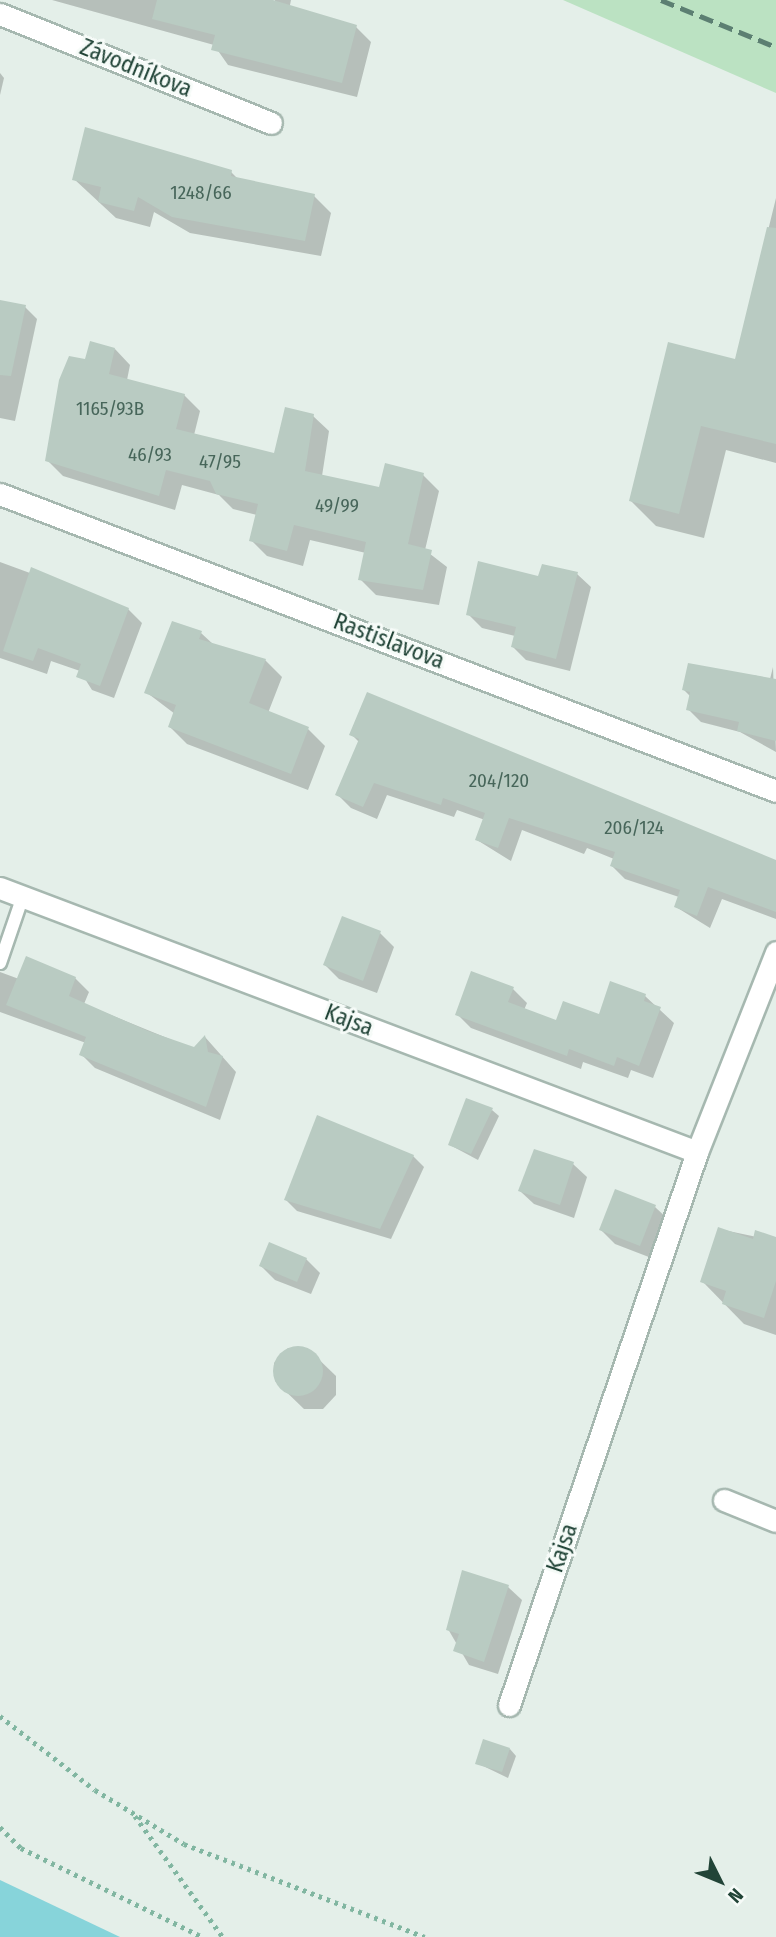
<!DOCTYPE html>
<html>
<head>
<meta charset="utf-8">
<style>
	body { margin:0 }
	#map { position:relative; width:776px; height:1937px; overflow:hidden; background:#e4efe9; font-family:"Fira Sans Condensed",sans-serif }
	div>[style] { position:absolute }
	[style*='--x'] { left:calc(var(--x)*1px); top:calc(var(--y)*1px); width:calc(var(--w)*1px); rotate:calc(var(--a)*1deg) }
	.green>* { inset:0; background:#bbe2c2 }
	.water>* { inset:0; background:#87d4da }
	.shadow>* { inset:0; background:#0003 }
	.building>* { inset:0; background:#b9cbc2 }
	.round { border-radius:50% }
	.path>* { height:4.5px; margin-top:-2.25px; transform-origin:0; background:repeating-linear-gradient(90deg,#81b6a1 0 3.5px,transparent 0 8.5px) }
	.roads { filter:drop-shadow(2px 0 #a6b8b0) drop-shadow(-2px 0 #a6b8b0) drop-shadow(0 2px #a6b8b0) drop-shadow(0 -2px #a6b8b0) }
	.service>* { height:12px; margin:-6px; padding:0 6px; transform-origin:6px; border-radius:6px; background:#fff }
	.minor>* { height:21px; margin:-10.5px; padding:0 10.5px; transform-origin:10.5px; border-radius:10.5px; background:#fff }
	.tertiary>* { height:21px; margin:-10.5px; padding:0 10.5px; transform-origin:10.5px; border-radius:10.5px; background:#fff }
	.rail>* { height:5px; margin-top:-2.5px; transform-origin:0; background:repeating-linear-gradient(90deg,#5c7f72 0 14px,transparent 0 21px) }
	span { translate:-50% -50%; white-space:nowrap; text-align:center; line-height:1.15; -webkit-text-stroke:6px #f6fbf8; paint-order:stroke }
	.number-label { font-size:19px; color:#47665a }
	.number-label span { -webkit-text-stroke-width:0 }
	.street-label { font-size:23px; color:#214437 }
	.north { position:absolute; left:685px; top:1846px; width:70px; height:70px; -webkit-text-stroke:5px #f6fbf8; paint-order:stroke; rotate:133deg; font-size:19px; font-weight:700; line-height:28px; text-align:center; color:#214437 }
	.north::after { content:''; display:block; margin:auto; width:24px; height:32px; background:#214437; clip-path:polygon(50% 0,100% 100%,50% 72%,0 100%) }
</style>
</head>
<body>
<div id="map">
	<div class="green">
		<i style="clip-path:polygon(563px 0,776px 0,776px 93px)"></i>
	</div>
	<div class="water">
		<i style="clip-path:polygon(0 1880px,120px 1937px,0 1937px)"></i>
	</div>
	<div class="shadow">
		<i style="clip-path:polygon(52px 0,271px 0,272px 13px,275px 0,291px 0,289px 10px,356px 27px,371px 42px,357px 97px,228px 65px,214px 45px)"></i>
		<i style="clip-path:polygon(0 73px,4px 78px,0 95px)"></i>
		<i style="clip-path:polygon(231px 172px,239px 180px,314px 196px,331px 213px,321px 256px,190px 233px,154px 212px,150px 227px,116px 218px,74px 179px)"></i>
		<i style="clip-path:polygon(776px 198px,776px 463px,726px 450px,704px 538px,656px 526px,631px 501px,736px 361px)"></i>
		<i style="clip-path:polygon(25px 307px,37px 319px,15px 421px,0 418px,0 308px)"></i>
		<i style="clip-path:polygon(115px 349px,130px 365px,127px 380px,184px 395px,200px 411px,194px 435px,275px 455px,313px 416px,329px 431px,322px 476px,381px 489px,423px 475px,439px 491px,425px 550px,447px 567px,439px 605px,376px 595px,360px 579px,366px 553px,310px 540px,303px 566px,267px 556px,251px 540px,257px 515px,233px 509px,219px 495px,182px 485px,175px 510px,63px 476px,47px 460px,86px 362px)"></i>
		<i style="clip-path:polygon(0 562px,128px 609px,142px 623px,114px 698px,92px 690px,80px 671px,51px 661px,47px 674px,0 658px)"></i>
		<i style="clip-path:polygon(577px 574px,591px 587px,570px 671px,526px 660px,512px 646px,515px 636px,482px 628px,468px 614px,539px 578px)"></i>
		<i style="clip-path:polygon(173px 623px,201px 633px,214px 645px,265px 660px,282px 677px,268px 713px,308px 729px,325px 746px,308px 790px,187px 744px,170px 727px,175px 714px,146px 692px)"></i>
		<i style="clip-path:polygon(773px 667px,776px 752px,740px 732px,701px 722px,688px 709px,691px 697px,684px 690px,753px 675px,770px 679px)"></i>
		<i style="clip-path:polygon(351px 734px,776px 861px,776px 919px,722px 899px,710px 928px,676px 907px,679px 897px,625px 879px,612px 866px,614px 859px,587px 848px,584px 854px,522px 830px,511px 861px,477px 840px,485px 820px,457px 810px,454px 817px,387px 795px,377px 819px,351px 808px,337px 794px,359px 742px)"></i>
		<i style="clip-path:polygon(380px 933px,394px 947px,377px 993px,339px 979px,325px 965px)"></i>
		<i style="clip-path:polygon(0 972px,19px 979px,75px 978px,89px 992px,84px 1004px,194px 1049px,205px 1037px,236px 1072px,220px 1120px,95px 1068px,81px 1054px,86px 1043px,0 1012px)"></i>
		<i style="clip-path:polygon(513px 989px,527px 1003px,524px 1010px,557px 1022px,600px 1016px,645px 996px,674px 1023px,653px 1078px,631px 1070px,628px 1078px,583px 1062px,581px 1069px,471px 1028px,457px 1014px)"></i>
		<i style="clip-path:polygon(492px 1110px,499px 1116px,478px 1160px,450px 1145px)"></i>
		<i style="clip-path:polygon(318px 1117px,413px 1156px,424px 1167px,391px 1239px,297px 1211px,286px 1200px)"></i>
		<i style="clip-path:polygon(573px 1164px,587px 1177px,574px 1218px,534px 1204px,520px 1191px)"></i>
		<i style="clip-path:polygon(655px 1207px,669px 1220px,654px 1259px,615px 1244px,601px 1230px)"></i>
		<i style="clip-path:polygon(719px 1229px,776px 1241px,776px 1335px,744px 1324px,702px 1281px)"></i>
		<i style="clip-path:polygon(306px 1259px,320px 1273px,311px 1294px,275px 1280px,261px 1266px)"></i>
		<i style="clip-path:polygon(288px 1348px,307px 1348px,336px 1376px,336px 1395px,323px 1409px,304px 1409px,275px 1381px,274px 1363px)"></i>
		<i style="clip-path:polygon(508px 1587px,522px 1600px,498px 1674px,469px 1665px,448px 1629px)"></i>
		<i style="clip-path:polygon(510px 1749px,516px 1756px,508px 1778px,477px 1763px)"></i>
	</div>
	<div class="building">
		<i style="clip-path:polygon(157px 0,273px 0,357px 25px,342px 83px,211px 50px,215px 35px,152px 19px)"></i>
		<i style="clip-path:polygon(85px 127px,232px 170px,231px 176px,315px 194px,305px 241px,172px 217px,138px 197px,134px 211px,98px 202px,101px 187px,72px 180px)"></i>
		<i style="clip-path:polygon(767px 227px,776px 228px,776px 444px,701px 426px,679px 514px,629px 501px,668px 342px,735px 359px)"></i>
		<i style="clip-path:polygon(0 300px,26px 305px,11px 376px,0 375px)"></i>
		<i style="clip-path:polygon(90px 341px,115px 348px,109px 374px,185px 394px,176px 429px,274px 453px,285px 407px,314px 414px,305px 471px,379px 487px,385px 463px,424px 473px,408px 544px,432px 550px,423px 590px,358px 580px,366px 542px,294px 525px,287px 551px,249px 541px,258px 504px,216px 494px,210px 481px,166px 470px,159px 496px,45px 461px,59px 380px,69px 356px,85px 359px)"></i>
		<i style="clip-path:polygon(478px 561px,538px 576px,542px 564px,578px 572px,556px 659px,511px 647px,516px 627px,466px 615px)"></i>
		<i style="clip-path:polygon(31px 567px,129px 608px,100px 686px,76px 677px,81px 664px,38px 648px,33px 661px,3px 651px)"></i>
		<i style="clip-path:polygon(172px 621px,202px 631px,199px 639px,266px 659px,249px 703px,309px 727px,291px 774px,168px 727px,176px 705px,144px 693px)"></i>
		<i style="clip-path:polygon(688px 663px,776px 679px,776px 741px,737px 731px,739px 722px,686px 710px,690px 692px,682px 690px)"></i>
		<i style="clip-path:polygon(367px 692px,776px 860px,776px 912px,708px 887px,697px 916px,674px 907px,680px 890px,610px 866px,615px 852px,509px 818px,498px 848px,475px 840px,485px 813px,443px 798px,441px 805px,374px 783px,363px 807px,335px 795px,359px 739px,349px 735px)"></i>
		<i style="clip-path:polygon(342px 916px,381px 931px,363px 981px,323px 965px)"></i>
		<i style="clip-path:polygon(26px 956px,76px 977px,69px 996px,148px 1031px,194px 1047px,205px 1035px,208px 1052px,223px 1056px,206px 1107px,79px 1055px,86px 1037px,6px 1005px)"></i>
		<i style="clip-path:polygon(471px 971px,514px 987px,508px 1002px,556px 1020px,563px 1001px,599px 1014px,610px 981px,646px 994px,644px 1001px,661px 1007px,639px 1066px,617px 1057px,614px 1066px,569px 1049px,567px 1056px,455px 1015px)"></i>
		<i style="clip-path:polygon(466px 1098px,493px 1108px,471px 1154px,448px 1145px)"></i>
		<i style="clip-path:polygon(317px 1115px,414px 1155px,380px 1229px,284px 1200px)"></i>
		<i style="clip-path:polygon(534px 1149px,574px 1162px,560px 1205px,518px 1191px)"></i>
		<i style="clip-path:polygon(615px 1189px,656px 1205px,640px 1246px,599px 1230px)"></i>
		<i style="clip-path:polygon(718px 1227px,753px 1239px,755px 1230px,776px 1237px,776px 1281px,764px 1318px,722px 1304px,726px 1291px,700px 1282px)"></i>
		<i style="clip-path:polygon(269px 1242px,307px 1258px,297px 1282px,259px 1266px)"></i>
		<i class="round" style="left:273px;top:1346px;width:50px;height:50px"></i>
		<i style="clip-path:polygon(462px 1570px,509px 1585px,484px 1662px,453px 1651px,459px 1634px,446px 1630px)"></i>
		<i style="clip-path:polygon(483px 1739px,510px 1748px,502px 1772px,475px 1764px)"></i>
	</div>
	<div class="path">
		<i style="--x:0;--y:1716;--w:120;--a:37.9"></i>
		<i style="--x:95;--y:1790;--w:104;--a:31.2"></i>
		<i style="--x:184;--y:1844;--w:258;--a:21.1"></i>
		<i style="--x:135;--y:1816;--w:150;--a:54"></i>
		<i style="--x:0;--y:1827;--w:30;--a:45"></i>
		<i style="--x:21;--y:1848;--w:203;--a:26.1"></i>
	</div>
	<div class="roads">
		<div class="service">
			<i style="--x:0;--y:963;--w:71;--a:-71.1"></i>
		</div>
		<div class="minor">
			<i style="--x:0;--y:14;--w:292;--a:21.9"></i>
			<i style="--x:0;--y:888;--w:745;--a:20.74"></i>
			<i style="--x:724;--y:1500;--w:56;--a:22"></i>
			<i style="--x:509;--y:1705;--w:584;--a:-71.22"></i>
			<i style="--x:697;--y:1152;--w:215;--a:-68.4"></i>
		</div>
		<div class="tertiary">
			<i style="--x:0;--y:494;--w:831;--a:20.94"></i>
		</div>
	</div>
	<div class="rail">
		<i style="--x:661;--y:0;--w:124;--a:22.2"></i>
	</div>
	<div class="number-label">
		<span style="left:201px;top:193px">1248/66</span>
		<span style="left:110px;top:409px">1165/93B</span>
		<span style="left:150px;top:455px">46/93</span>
		<span style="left:220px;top:462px">47/95</span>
		<span style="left:337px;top:506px">49/99</span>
		<span style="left:499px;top:781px">204/120</span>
		<span style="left:634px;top:828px">206/124</span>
	</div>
	<div class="street-label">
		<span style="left:136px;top:68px;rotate:22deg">Závodníkova</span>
		<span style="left:389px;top:641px;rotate:21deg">Rastislavova</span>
		<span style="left:349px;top:1020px;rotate:21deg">Kajsa</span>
		<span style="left:562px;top:1548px;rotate:-71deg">Kajsa</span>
	</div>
	<div class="north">N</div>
</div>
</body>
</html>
